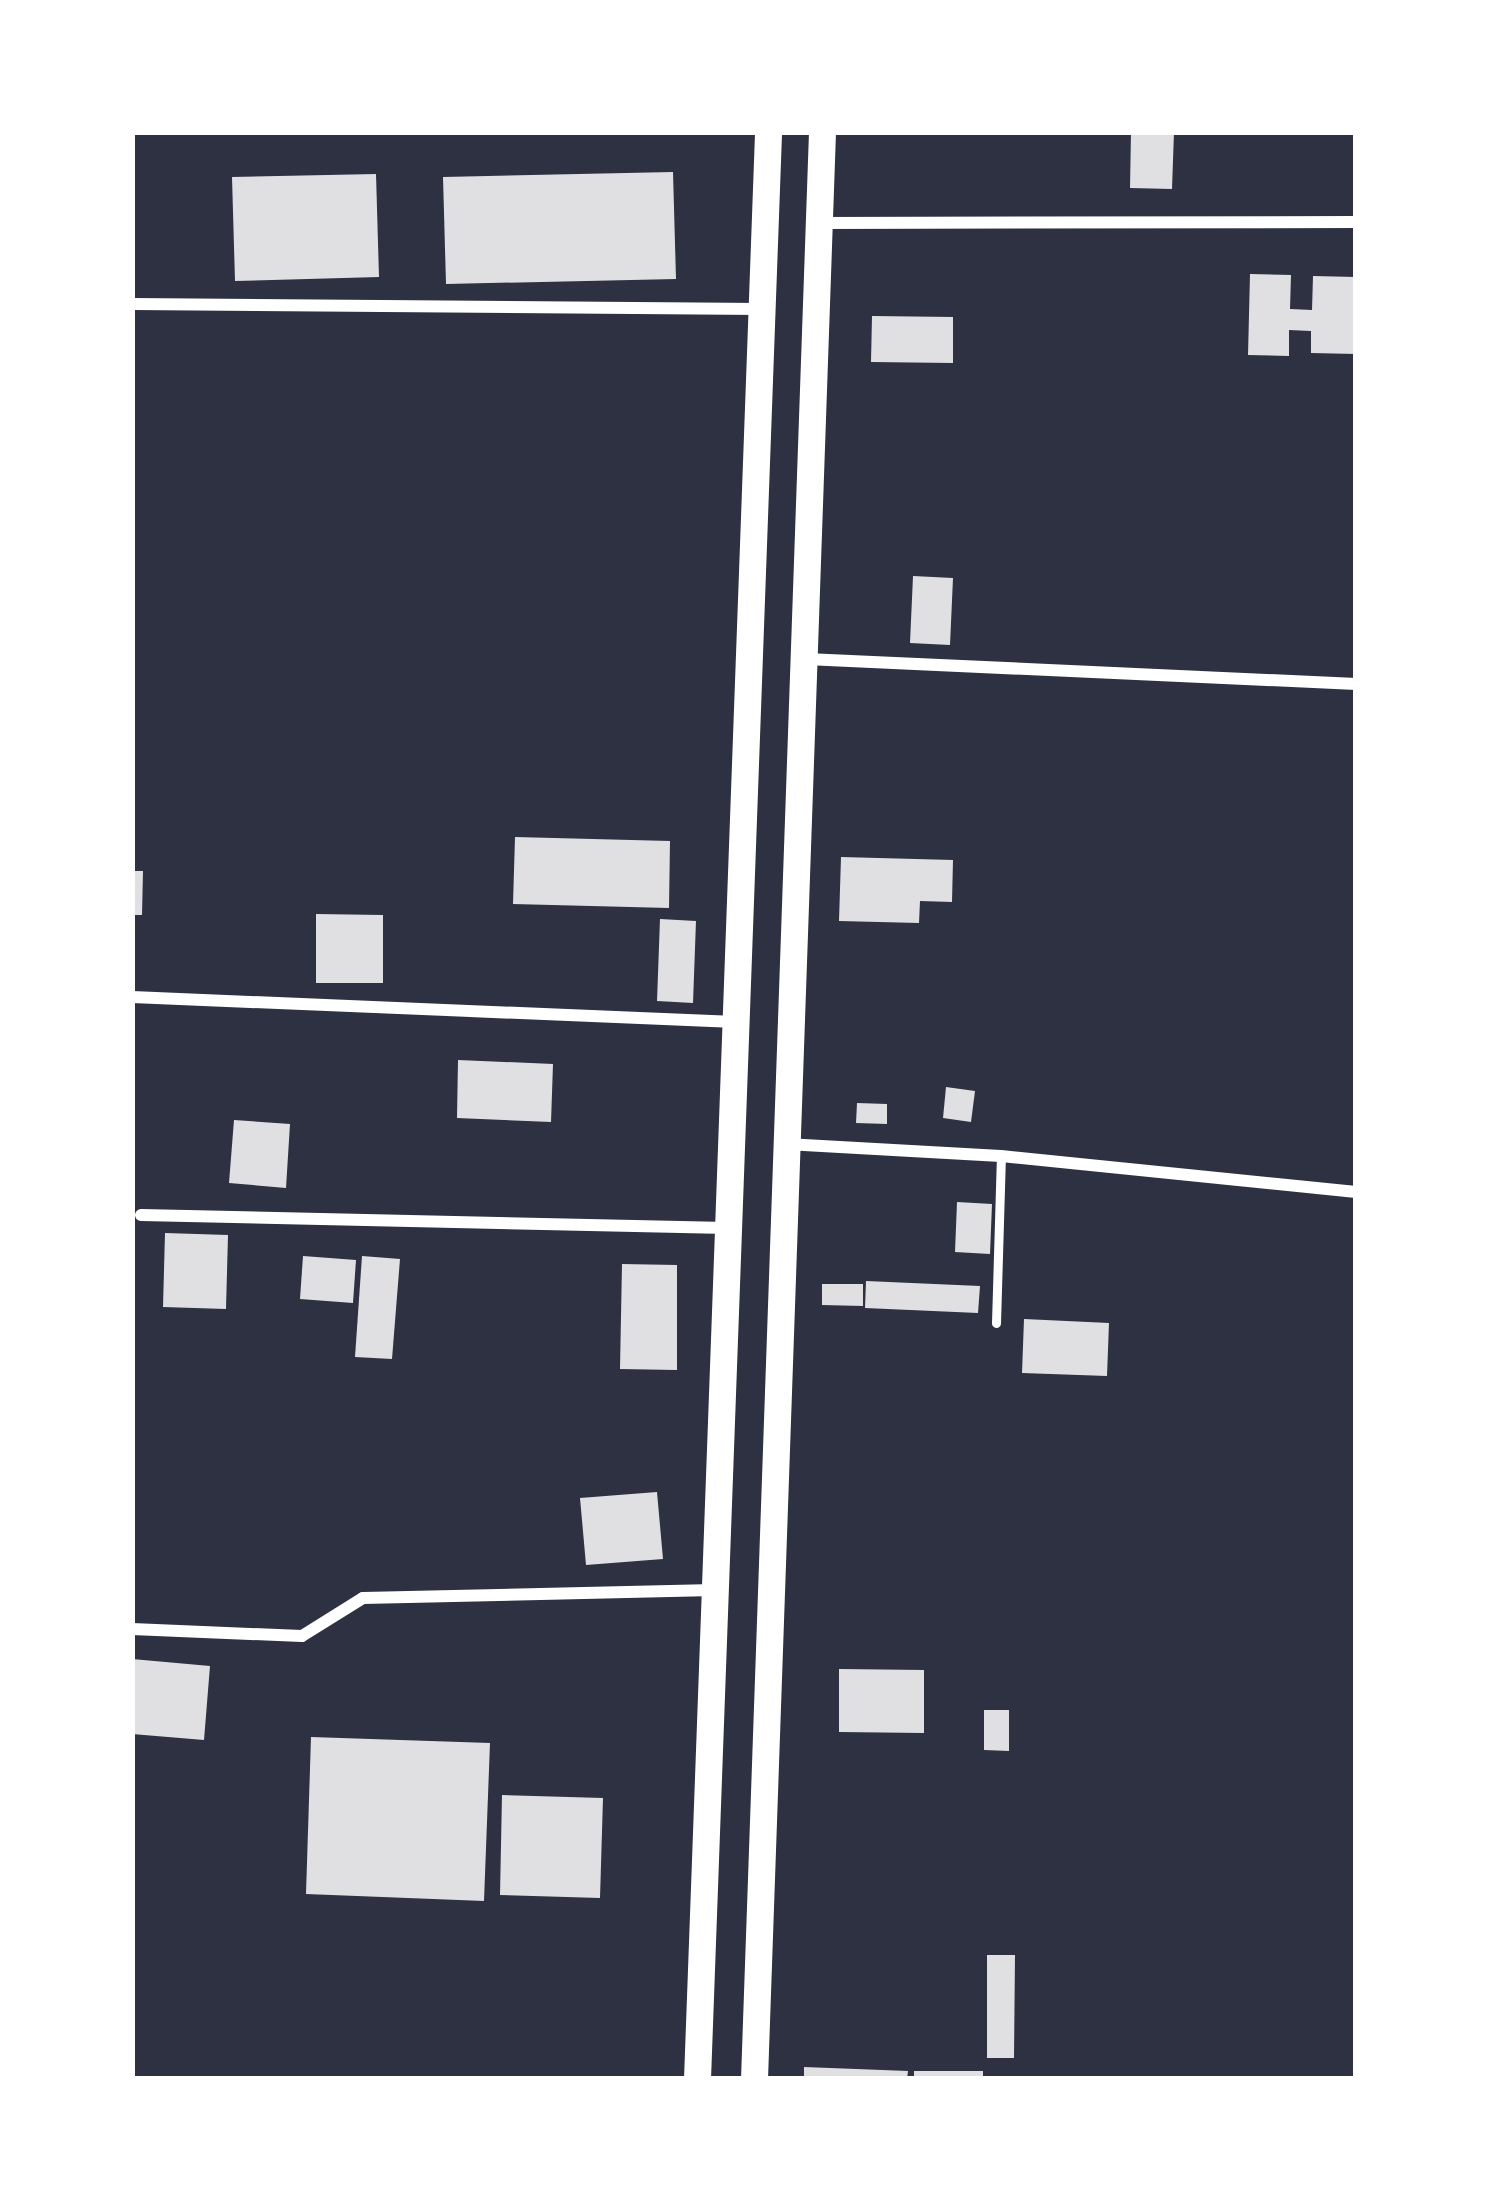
<!DOCTYPE html>
<html>
<head>
<meta charset="utf-8">
<style>
	body { margin:0 }
	#map { position:relative; width:1488px; height:2211px; overflow:hidden; background:#2d3142; font-family:"Exo 2",sans-serif }
	div>[style] { position:absolute }
	[style*='--x'] { left:calc(var(--x)*1px); top:calc(var(--y)*1px); width:calc(var(--w)*1px); rotate:calc(var(--a)*1deg) }
	.building>* { inset:0; background:#e0e0e3 }
	.service>* { height:9px; margin:-4.5px; padding:0 4.5px; transform-origin:4.5px; border-radius:4.5px; background:#fff }
	.minor>* { height:12px; margin:-6px; padding:0 6px; transform-origin:6px; border-radius:6px; background:#fff }
	.primary>* { height:27px; margin:-13.5px; padding:0 13.5px; transform-origin:13.5px; border-radius:13.5px; background:#fff }
	span { translate:-50% -50%; white-space:nowrap; text-align:center; line-height:1.15; -webkit-text-stroke:9px #fff; paint-order:stroke }
	.frame { position:absolute; inset:0; border:135px solid #fff; pointer-events:none }
</style>
</head>
<body>
<div id="map">
	<div class="building">
		<i style="clip-path:polygon(1131px 132px,1174px 132px,1172px 189px,1130px 188px)"></i>
		<i style="clip-path:polygon(673px 172px,676px 279px,446px 284px,443px 177px)"></i>
		<i style="clip-path:polygon(376px 174px,379px 277px,235px 281px,232px 177px)"></i>
		<i style="clip-path:polygon(1250px 274px,1291px 275px,1290px 309px,1312px 310px,1313px 276px,1356px 277px,1356px 354px,1311px 353px,1311px 331px,1289px 330px,1289px 356px,1248px 355px)"></i>
		<i style="clip-path:polygon(872px 316px,953px 317px,953px 363px,871px 362px)"></i>
		<i style="clip-path:polygon(913px 576px,953px 578px,950px 645px,910px 643px)"></i>
		<i style="clip-path:polygon(515px 837px,670px 841px,669px 908px,513px 904px)"></i>
		<i style="clip-path:polygon(841px 857px,953px 860px,952px 902px,920px 901px,919px 923px,839px 921px)"></i>
		<i style="clip-path:polygon(132px 871px,143px 871px,142px 915px,132px 915px)"></i>
		<i style="clip-path:polygon(316px 914px,383px 915px,383px 983px,316px 983px)"></i>
		<i style="clip-path:polygon(660px 919px,696px 921px,693px 1003px,657px 1001px)"></i>
		<i style="clip-path:polygon(458px 1060px,553px 1064px,551px 1122px,457px 1118px)"></i>
		<i style="clip-path:polygon(946px 1087px,975px 1091px,971px 1122px,943px 1118px)"></i>
		<i style="clip-path:polygon(857px 1103px,887px 1104px,887px 1124px,856px 1123px)"></i>
		<i style="clip-path:polygon(234px 1120px,290px 1124px,286px 1188px,229px 1183px)"></i>
		<i style="clip-path:polygon(957px 1202px,992px 1204px,990px 1254px,955px 1252px)"></i>
		<i style="clip-path:polygon(165px 1233px,228px 1235px,226px 1309px,163px 1307px)"></i>
		<i style="clip-path:polygon(303px 1256px,356px 1260px,353px 1303px,300px 1299px)"></i>
		<i style="clip-path:polygon(362px 1256px,400px 1259px,392px 1359px,355px 1357px)"></i>
		<i style="clip-path:polygon(622px 1264px,677px 1265px,677px 1370px,620px 1369px)"></i>
		<i style="clip-path:polygon(866px 1281px,980px 1286px,978px 1313px,865px 1308px)"></i>
		<i style="clip-path:polygon(822px 1284px,863px 1284px,863px 1306px,822px 1305px)"></i>
		<i style="clip-path:polygon(1024px 1319px,1109px 1323px,1107px 1376px,1022px 1373px)"></i>
		<i style="clip-path:polygon(657px 1492px,663px 1559px,586px 1565px,580px 1498px)"></i>
		<i style="clip-path:polygon(132px 1659px,210px 1666px,204px 1740px,132px 1734px)"></i>
		<i style="clip-path:polygon(839px 1669px,924px 1670px,924px 1733px,839px 1732px)"></i>
		<i style="clip-path:polygon(984px 1710px,1009px 1710px,1009px 1751px,984px 1750px)"></i>
		<i style="clip-path:polygon(311px 1737px,490px 1743px,484px 1901px,306px 1894px)"></i>
		<i style="clip-path:polygon(502px 1795px,603px 1798px,600px 1898px,500px 1895px)"></i>
		<i style="clip-path:polygon(987px 1955px,1015px 1955px,1014px 2058px,987px 2058px)"></i>
		<i style="clip-path:polygon(804px 2067px,908px 2071px,907px 2079px,804px 2079px)"></i>
		<i style="clip-path:polygon(914px 2071px,983px 2071px,983px 2079px,914px 2079px)"></i>
	</div>
	<div class="service">
		<i style="--x:996;--y:1323;--w:167;--a:-88.3"></i>
	</div>
	<div class="minor">
		<i style="--x:819;--y:223;--w:537;--a:-0.11"></i>
		<i style="--x:132;--y:304;--w:629;--a:0.46"></i>
		<i style="--x:806;--y:659;--w:551;--a:2.6"></i>
		<i style="--x:132;--y:997;--w:604;--a:2.37"></i>
		<i style="--x:786;--y:1144;--w:215;--a:3.2"></i>
		<i style="--x:1001;--y:1156;--w:357;--a:5.8"></i>
		<i style="--x:141;--y:1215;--w:586;--a:1.27"></i>
		<i style="--x:132;--y:1629;--w:170;--a:2.4"></i>
		<i style="--x:302;--y:1636;--w:72;--a:-31.9"></i>
		<i style="--x:363;--y:1598;--w:351;--a:-1.3"></i>
	</div>
	<div class="primary">
		<i style="--x:697;--y:2079;--w:1948;--a:-87.91"></i>
		<i style="--x:754;--y:2079;--w:1948;--a:-88"></i>
	</div>
	<div class="frame"></div>
</div>
</body>
</html>
